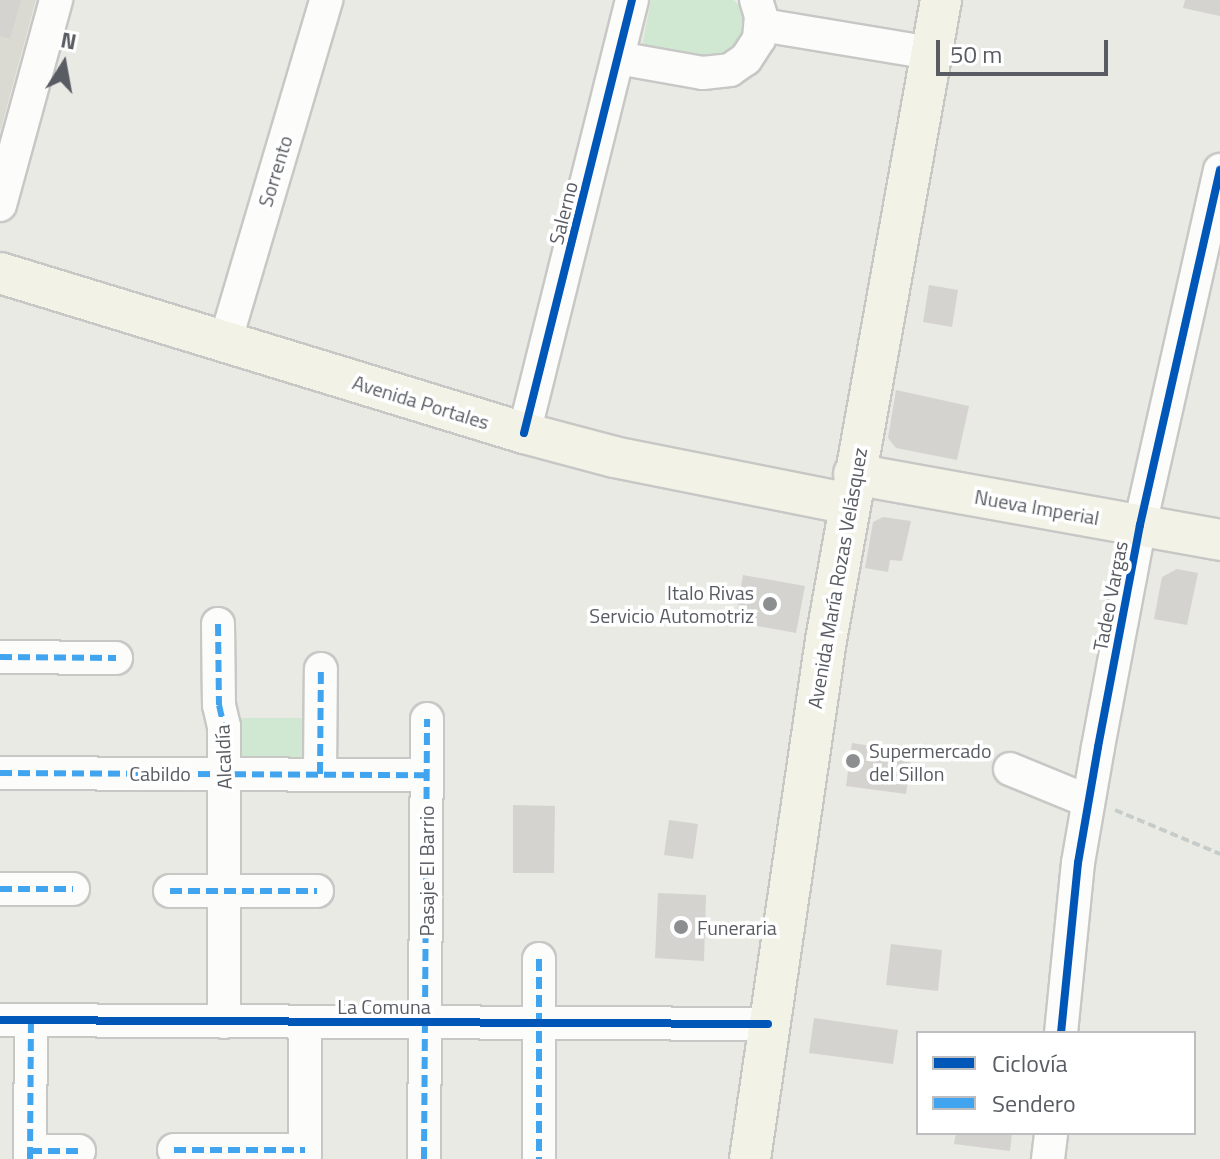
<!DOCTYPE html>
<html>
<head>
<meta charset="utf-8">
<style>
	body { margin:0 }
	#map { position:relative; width:1220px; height:1159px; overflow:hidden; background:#eaeae4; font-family:"Titillium Web",sans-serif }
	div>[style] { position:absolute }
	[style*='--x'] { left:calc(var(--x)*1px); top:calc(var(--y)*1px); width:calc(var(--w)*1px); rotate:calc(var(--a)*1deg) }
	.education>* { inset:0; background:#dbdad2 }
	.green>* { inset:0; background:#d0e8d1 }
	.building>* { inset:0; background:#d4d3cf }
	.path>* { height:4px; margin-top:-2px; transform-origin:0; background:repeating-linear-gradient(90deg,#c6ccca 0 8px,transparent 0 12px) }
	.roads { filter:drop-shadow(2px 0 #c7c8c6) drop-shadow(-2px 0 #c7c8c6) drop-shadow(0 2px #c7c8c6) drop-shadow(0 -2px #c7c8c6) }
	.minor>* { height:32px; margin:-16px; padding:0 16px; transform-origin:16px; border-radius:16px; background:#fcfcfb }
	.major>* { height:40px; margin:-20px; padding:0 20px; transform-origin:20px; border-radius:20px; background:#f2f2e7 }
	.quiet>* { height:6px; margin-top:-3px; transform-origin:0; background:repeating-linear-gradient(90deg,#40a5ee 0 12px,transparent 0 18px) }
	.cycleway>* { height:8px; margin:-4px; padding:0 4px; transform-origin:4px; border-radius:4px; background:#0057b8 }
	.dots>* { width:22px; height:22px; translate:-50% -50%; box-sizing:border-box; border:4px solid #fff; border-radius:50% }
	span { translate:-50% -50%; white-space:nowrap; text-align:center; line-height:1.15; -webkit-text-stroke:7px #fff; paint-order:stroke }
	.street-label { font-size:20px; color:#595c63 }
	.poi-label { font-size:20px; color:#595c63 }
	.right { translate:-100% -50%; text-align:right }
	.left { translate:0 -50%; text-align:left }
	.legend { position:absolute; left:916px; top:1031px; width:280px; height:104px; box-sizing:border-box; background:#fff; border:2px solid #bdbec1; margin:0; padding:10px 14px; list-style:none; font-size:24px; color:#595c63 }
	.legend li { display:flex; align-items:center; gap:16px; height:40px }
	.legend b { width:40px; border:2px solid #bdbec1 }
	.north { position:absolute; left:24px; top:24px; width:80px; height:80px; -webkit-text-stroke:6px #fff; paint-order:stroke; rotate:11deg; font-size:22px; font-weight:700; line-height:32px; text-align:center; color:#595c63 }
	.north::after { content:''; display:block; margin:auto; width:28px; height:36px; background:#595c63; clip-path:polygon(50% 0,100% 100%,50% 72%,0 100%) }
	.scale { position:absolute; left:936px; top:40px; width:172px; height:36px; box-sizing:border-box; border:4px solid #595c63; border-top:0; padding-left:10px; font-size:24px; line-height:28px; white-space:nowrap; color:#595c63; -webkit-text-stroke:6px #fff; paint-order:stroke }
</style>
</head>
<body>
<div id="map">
	<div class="education">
		<i style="clip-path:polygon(0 0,36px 0,0 132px)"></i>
	</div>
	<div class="green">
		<i style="clip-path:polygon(651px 0,733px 0,744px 9px,746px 29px,742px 49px,712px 64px,641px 51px)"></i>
		<i style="clip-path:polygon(236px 718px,316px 718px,315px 768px,236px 766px)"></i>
	</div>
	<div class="building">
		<i style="clip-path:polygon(0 0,21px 0,10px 39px,0 36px)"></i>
		<i style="clip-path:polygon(1185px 0,1220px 0,1220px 16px,1183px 8px)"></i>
		<i style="clip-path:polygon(929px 285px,958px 290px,952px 327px,923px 322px)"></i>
		<i style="clip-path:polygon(896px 390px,969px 406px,957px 460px,896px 448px,888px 438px)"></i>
		<i style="clip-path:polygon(883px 517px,911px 521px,902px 561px,890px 560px,888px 572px,865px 568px,873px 522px)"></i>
		<i style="clip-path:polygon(1177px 569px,1198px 573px,1187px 625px,1154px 619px,1162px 577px)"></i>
		<i style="clip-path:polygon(743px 575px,805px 586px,796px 633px,735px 622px)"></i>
		<i style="clip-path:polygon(852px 743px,912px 752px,906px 794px,846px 786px)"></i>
		<i style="clip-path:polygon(513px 805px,555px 806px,554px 873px,513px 873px)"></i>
		<i style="clip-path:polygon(669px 820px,698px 824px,693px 859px,664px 855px)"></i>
		<i style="clip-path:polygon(658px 893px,706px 895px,704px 961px,655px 958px)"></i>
		<i style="clip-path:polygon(891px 944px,942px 950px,938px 991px,886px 985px)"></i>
		<i style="clip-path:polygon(814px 1018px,898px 1030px,893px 1064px,809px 1053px)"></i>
		<i style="clip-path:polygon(956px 1133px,1012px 1133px,1010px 1151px,954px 1144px)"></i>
	</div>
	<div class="path">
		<i style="--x:1115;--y:810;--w:114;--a:22.7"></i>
	</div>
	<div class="roads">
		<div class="minor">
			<i style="--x:762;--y:25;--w:172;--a:9.4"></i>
			<i style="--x:618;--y:58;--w:86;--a:10"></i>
			<i style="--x:703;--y:73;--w:27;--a:-6"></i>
			<i style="--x:730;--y:70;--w:19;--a:-35"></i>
			<i style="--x:746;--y:59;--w:24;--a:-57"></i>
			<i style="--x:759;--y:39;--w:23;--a:-85"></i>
			<i style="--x:761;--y:16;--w:17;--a:-107"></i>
			<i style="--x:0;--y:205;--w:213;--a:-74.7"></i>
			<i style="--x:225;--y:342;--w:357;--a:-73.5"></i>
			<i style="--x:524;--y:433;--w:446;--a:-76"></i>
			<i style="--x:218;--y:624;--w:81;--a:89.3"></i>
			<i style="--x:219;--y:705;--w:22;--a:77"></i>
			<i style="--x:224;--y:726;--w:296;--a:90"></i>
			<i style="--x:0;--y:657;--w:116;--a:0.5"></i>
			<i style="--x:1010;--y:769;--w:84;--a:22.3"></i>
			<i style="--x:0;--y:773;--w:427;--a:0.3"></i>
			<i style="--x:320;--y:774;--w:105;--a:-89.5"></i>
			<i style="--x:0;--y:889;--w:73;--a:0"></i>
			<i style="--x:170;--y:891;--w:147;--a:0"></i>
			<i style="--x:539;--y:959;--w:200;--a:90"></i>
			<i style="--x:0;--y:1020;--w:768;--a:0.3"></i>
			<i style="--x:1061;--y:1033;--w:171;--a:-84.3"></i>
			<i style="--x:1078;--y:863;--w:118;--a:-80.2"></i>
			<i style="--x:1098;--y:747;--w:226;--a:-79.3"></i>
			<i style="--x:1140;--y:525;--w:364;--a:-77.3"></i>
			<i style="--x:174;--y:1150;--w:131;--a:0"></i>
			<i style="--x:30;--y:1151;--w:49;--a:0"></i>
			<i style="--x:30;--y:1159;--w:138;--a:-89.6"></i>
			<i style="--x:305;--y:1159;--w:137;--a:-90"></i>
			<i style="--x:424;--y:1159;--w:440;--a:-89.6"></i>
			<i style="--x:1048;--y:1159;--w:26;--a:-83"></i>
		</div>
		<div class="major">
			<i style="--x:0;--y:273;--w:548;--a:16.98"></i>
			<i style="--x:524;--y:433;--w:93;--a:14.9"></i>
			<i style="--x:614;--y:457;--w:241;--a:11.3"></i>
			<i style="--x:854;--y:474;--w:372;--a:10.2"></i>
			<i style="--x:750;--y:1159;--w:525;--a:-81.67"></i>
			<i style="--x:826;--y:640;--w:650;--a:-79.81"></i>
		</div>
	</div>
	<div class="quiet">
		<i style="--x:218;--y:624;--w:81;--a:89.3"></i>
		<i style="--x:219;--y:705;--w:22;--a:77"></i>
		<i style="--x:0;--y:657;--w:116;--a:0.5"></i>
		<i style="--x:0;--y:773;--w:427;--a:0.3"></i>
		<i style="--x:320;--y:774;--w:105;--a:-89.5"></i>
		<i style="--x:0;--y:889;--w:73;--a:0"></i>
		<i style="--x:170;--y:891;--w:147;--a:0"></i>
		<i style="--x:539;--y:959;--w:200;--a:90"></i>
		<i style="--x:174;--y:1150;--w:131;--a:0"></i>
		<i style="--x:30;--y:1151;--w:49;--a:0"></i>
		<i style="--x:30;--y:1159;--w:138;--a:-89.6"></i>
		<i style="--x:424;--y:1159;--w:440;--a:-89.6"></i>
	</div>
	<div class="cycleway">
		<i style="--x:524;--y:433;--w:446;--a:-76"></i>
		<i style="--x:0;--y:1020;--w:768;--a:0.3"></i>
		<i style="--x:1061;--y:1033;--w:171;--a:-84.3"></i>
		<i style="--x:1078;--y:863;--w:118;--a:-80.2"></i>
		<i style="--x:1098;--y:747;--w:226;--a:-79.3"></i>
		<i style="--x:1140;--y:525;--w:364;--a:-77.3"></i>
	</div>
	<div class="dots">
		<i style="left:770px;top:604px;background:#8c8e90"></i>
		<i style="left:853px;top:761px;background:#8c8e90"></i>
		<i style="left:681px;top:927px;background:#8c8e90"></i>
	</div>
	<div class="street-label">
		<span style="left:275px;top:171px;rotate:-73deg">Sorrento</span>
		<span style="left:563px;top:213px;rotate:-76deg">Salerno</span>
		<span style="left:421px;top:402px;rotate:17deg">Avenida Portales</span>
		<span style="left:1037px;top:507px;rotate:10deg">Nueva Imperial</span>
		<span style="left:837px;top:578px;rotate:-80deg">Avenida María Rozas Velásquez</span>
		<span style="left:1110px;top:596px;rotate:-79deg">Tadeo Vargas</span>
		<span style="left:223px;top:757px;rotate:-92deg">Alcaldía</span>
		<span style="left:160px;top:773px">Cabildo</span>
		<span style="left:426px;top:871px;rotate:-90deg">Pasaje El Barrio</span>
		<span style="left:384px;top:1006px">La Comuna</span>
	</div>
	<div class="poi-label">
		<span class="right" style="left:754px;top:604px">Italo Rivas<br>Servicio Automotriz</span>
		<span class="left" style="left:869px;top:762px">Supermercado<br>del Sillon</span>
		<span class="left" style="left:697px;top:927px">Funeraria</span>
	</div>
	<ul class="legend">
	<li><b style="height:10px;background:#0057b8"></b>Ciclovía</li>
	<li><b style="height:10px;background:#40a5ee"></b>Sendero</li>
	</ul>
	<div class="north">N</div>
	<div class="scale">50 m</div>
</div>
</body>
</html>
